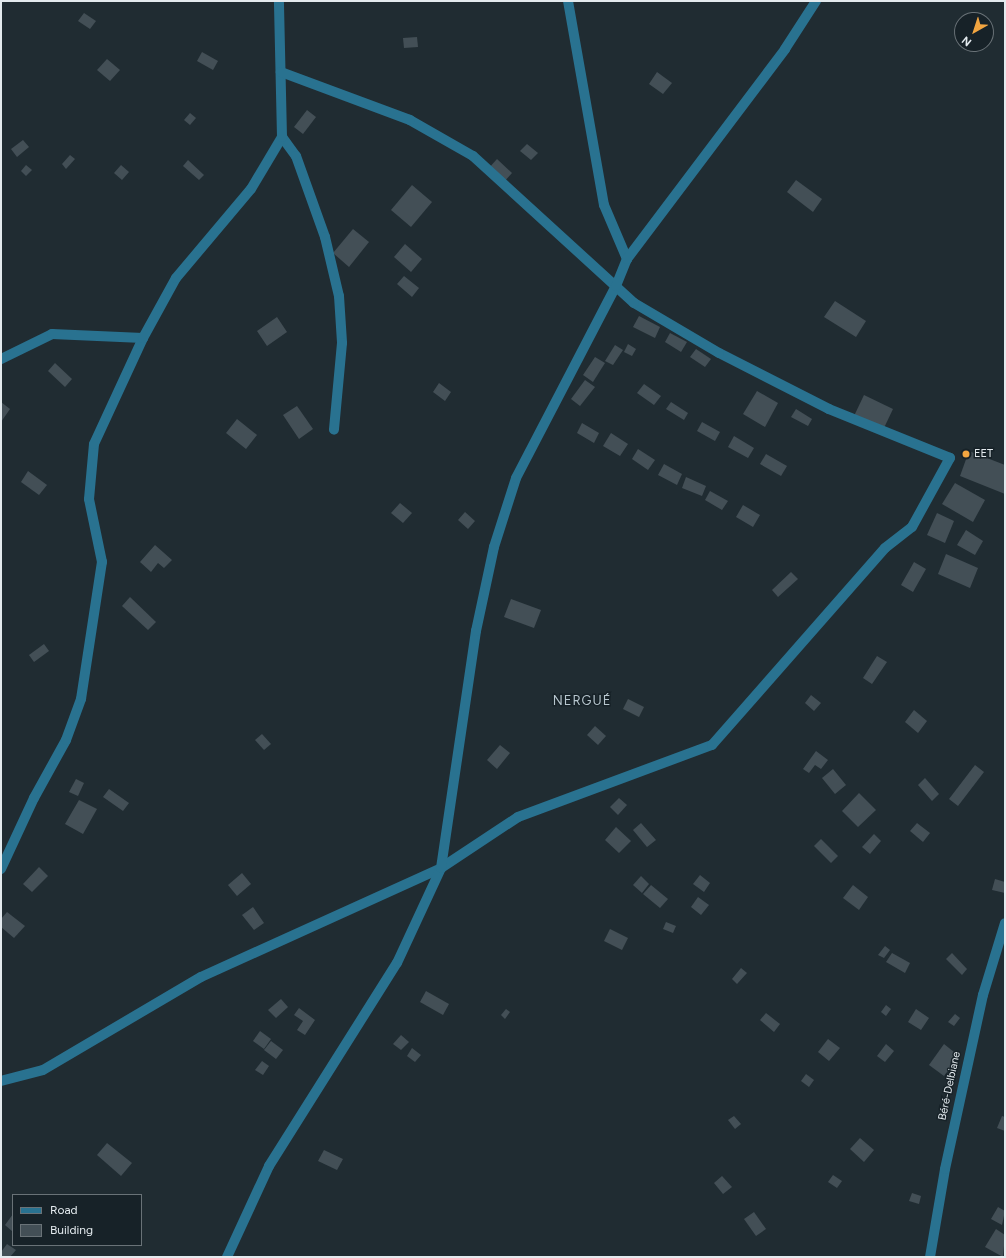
<!DOCTYPE html>
<html>
<head>
<meta charset="utf-8">
<style>
	body { margin:0 }
	#map { position:relative; width:1006px; height:1258px; overflow:hidden; background:#202c32; font-family:Figtree,sans-serif }
	div>[style] { position:absolute }
	[style*='--x'] { left:calc(var(--x)*1px); top:calc(var(--y)*1px); width:calc(var(--w)*1px); rotate:calc(var(--a)*1deg) }
	.building>* { inset:0; background:#434f56 }
	.minor>* { height:10px; margin:-5px; padding:0 5px; transform-origin:5px; border-radius:5px; background:#297290 }
	.tertiary>* { height:10px; margin:-5px; padding:0 5px; transform-origin:5px; border-radius:5px; background:#297290 }
	.dots>* { width:11px; height:11px; translate:-50% -50%; box-sizing:border-box; border:2px solid #172228; border-radius:50% }
	span { translate:-50% -50%; white-space:nowrap; text-align:center; line-height:1.15; -webkit-text-stroke:3px #172228; paint-order:stroke }
	.poi-label { font-size:11px; color:#e3eaee }
	.left { translate:0 -50%; text-align:left }
	.street-label { font-size:11px; color:#e3eaee }
	.quarter-label { font-size:13px; color:#b7c6ce; letter-spacing:1px }
	.frame { position:absolute; inset:0; border:2px solid #e3eaee; pointer-events:none }
	.legend { position:absolute; left:12px; top:1194px; width:130px; height:52px; box-sizing:border-box; background:#172228; border:1px solid #697277; margin:0; padding:5px 7px; list-style:none; font-size:12px; color:#e3eaee }
	.legend li { display:flex; align-items:center; gap:8px; height:20px }
	.legend b { width:20px; border:1px solid #697277 }
	.north { position:absolute; left:954px; top:12px; width:40px; height:40px; box-sizing:border-box; background:#172228; border:1px solid #697277; border-radius:50%; rotate:219deg; font-size:11px; font-weight:700; line-height:16px; text-align:center; color:#e3eaee }
	.north::after { content:''; display:block; margin:auto; width:14px; height:18px; background:#f2a540; clip-path:polygon(50% 0,100% 100%,50% 72%,0 100%) }
</style>
</head>
<body>
<div id="map">
	<div class="building">
		<i style="clip-path:polygon(84px 13px,96px 21px,90px 29px,78px 21px)"></i>
		<i style="clip-path:polygon(417px 37px,418px 47px,404px 48px,403px 38px)"></i>
		<i style="clip-path:polygon(202px 52px,218px 61px,213px 70px,197px 61px)"></i>
		<i style="clip-path:polygon(107px 59px,120px 70px,110px 81px,97px 70px)"></i>
		<i style="clip-path:polygon(657px 72px,672px 83px,663px 94px,649px 84px)"></i>
		<i style="clip-path:polygon(307px 110px,316px 117px,303px 134px,294px 127px)"></i>
		<i style="clip-path:polygon(190px 113px,196px 118px,190px 125px,184px 120px)"></i>
		<i style="clip-path:polygon(23px 140px,29px 147px,17px 157px,11px 149px)"></i>
		<i style="clip-path:polygon(527px 144px,538px 153px,531px 160px,520px 151px)"></i>
		<i style="clip-path:polygon(70px 155px,75px 159px,66px 169px,62px 164px)"></i>
		<i style="clip-path:polygon(497px 159px,512px 173px,503px 183px,488px 169px)"></i>
		<i style="clip-path:polygon(188px 160px,204px 175px,199px 180px,183px 166px)"></i>
		<i style="clip-path:polygon(26px 165px,32px 170px,26px 176px,21px 171px)"></i>
		<i style="clip-path:polygon(121px 165px,129px 172px,122px 180px,114px 173px)"></i>
		<i style="clip-path:polygon(796px 180px,822px 199px,813px 212px,787px 192px)"></i>
		<i style="clip-path:polygon(412px 185px,432px 202px,411px 227px,391px 210px)"></i>
		<i style="clip-path:polygon(353px 229px,369px 242px,349px 267px,333px 253px)"></i>
		<i style="clip-path:polygon(405px 244px,422px 259px,411px 272px,394px 257px)"></i>
		<i style="clip-path:polygon(404px 276px,419px 288px,412px 297px,397px 284px)"></i>
		<i style="clip-path:polygon(835px 301px,866px 321px,856px 337px,824px 317px)"></i>
		<i style="clip-path:polygon(639px 316px,660px 327px,655px 338px,633px 327px)"></i>
		<i style="clip-path:polygon(277px 317px,287px 332px,267px 346px,257px 331px)"></i>
		<i style="clip-path:polygon(670px 333px,687px 342px,681px 352px,665px 342px)"></i>
		<i style="clip-path:polygon(628px 344px,636px 349px,632px 356px,624px 352px)"></i>
		<i style="clip-path:polygon(615px 345px,623px 350px,613px 365px,605px 361px)"></i>
		<i style="clip-path:polygon(696px 349px,711px 359px,705px 367px,690px 357px)"></i>
		<i style="clip-path:polygon(595px 357px,605px 363px,593px 382px,583px 375px)"></i>
		<i style="clip-path:polygon(55px 363px,72px 379px,65px 387px,48px 371px)"></i>
		<i style="clip-path:polygon(585px 380px,595px 387px,580px 406px,571px 399px)"></i>
		<i style="clip-path:polygon(439px 383px,451px 392px,445px 401px,433px 392px)"></i>
		<i style="clip-path:polygon(644px 384px,661px 396px,654px 405px,637px 393px)"></i>
		<i style="clip-path:polygon(757px 391px,778px 403px,765px 427px,743px 414px)"></i>
		<i style="clip-path:polygon(864px 395px,893px 409px,883px 430px,854px 416px)"></i>
		<i style="clip-path:polygon(1px 402px,10px 409px,1px 422px)"></i>
		<i style="clip-path:polygon(671px 402px,688px 413px,684px 420px,666px 409px)"></i>
		<i style="clip-path:polygon(297px 406px,313px 429px,299px 439px,283px 415px)"></i>
		<i style="clip-path:polygon(796px 409px,812px 419px,808px 426px,791px 417px)"></i>
		<i style="clip-path:polygon(237px 419px,257px 435px,246px 449px,226px 433px)"></i>
		<i style="clip-path:polygon(702px 422px,720px 432px,715px 441px,697px 431px)"></i>
		<i style="clip-path:polygon(582px 423px,599px 433px,594px 443px,577px 433px)"></i>
		<i style="clip-path:polygon(611px 433px,628px 444px,620px 456px,603px 446px)"></i>
		<i style="clip-path:polygon(734px 436px,754px 448px,748px 458px,728px 447px)"></i>
		<i style="clip-path:polygon(638px 449px,655px 460px,648px 470px,632px 459px)"></i>
		<i style="clip-path:polygon(969px 451px,1005px 465px,1005px 494px,960px 476px)"></i>
		<i style="clip-path:polygon(766px 454px,787px 466px,781px 476px,760px 464px)"></i>
		<i style="clip-path:polygon(664px 464px,682px 474px,677px 485px,658px 475px)"></i>
		<i style="clip-path:polygon(28px 471px,47px 485px,39px 495px,21px 482px)"></i>
		<i style="clip-path:polygon(686px 477px,706px 486px,702px 496px,682px 488px)"></i>
		<i style="clip-path:polygon(955px 483px,985px 500px,973px 522px,942px 504px)"></i>
		<i style="clip-path:polygon(710px 491px,728px 501px,722px 510px,705px 500px)"></i>
		<i style="clip-path:polygon(400px 503px,412px 513px,403px 523px,391px 513px)"></i>
		<i style="clip-path:polygon(743px 505px,760px 515px,753px 527px,736px 517px)"></i>
		<i style="clip-path:polygon(465px 512px,475px 521px,468px 529px,458px 520px)"></i>
		<i style="clip-path:polygon(937px 513px,954px 521px,945px 543px,927px 535px)"></i>
		<i style="clip-path:polygon(966px 530px,983px 541px,975px 555px,957px 545px)"></i>
		<i style="clip-path:polygon(155px 545px,172px 560px,164px 568px,158px 563px,151px 572px,140px 562px)"></i>
		<i style="clip-path:polygon(946px 554px,978px 568px,970px 588px,938px 574px)"></i>
		<i style="clip-path:polygon(914px 562px,926px 569px,913px 592px,901px 585px)"></i>
		<i style="clip-path:polygon(791px 572px,798px 579px,778px 597px,772px 590px)"></i>
		<i style="clip-path:polygon(130px 597px,156px 622px,148px 630px,122px 606px)"></i>
		<i style="clip-path:polygon(511px 599px,541px 610px,534px 628px,504px 617px)"></i>
		<i style="clip-path:polygon(44px 644px,49px 651px,34px 662px,29px 655px)"></i>
		<i style="clip-path:polygon(877px 656px,887px 662px,872px 684px,863px 678px)"></i>
		<i style="clip-path:polygon(811px 695px,821px 703px,814px 711px,805px 703px)"></i>
		<i style="clip-path:polygon(628px 699px,644px 707px,639px 717px,623px 709px)"></i>
		<i style="clip-path:polygon(914px 710px,927px 721px,918px 733px,905px 722px)"></i>
		<i style="clip-path:polygon(595px 726px,606px 736px,598px 745px,587px 735px)"></i>
		<i style="clip-path:polygon(262px 734px,271px 744px,264px 750px,255px 740px)"></i>
		<i style="clip-path:polygon(500px 745px,510px 753px,497px 769px,487px 760px)"></i>
		<i style="clip-path:polygon(816px 751px,828px 760px,821px 769px,815px 765px,809px 773px,803px 769px)"></i>
		<i style="clip-path:polygon(975px 765px,984px 772px,958px 806px,949px 799px)"></i>
		<i style="clip-path:polygon(833px 769px,846px 785px,835px 794px,822px 778px)"></i>
		<i style="clip-path:polygon(925px 778px,939px 794px,932px 801px,918px 785px)"></i>
		<i style="clip-path:polygon(76px 779px,84px 783px,78px 796px,69px 792px)"></i>
		<i style="clip-path:polygon(109px 789px,129px 803px,123px 811px,103px 797px)"></i>
		<i style="clip-path:polygon(859px 793px,876px 810px,858px 827px,842px 811px)"></i>
		<i style="clip-path:polygon(619px 798px,627px 805px,618px 815px,610px 807px)"></i>
		<i style="clip-path:polygon(79px 800px,97px 809px,83px 834px,65px 824px)"></i>
		<i style="clip-path:polygon(641px 823px,656px 840px,647px 847px,633px 830px)"></i>
		<i style="clip-path:polygon(917px 823px,930px 833px,923px 842px,910px 831px)"></i>
		<i style="clip-path:polygon(616px 827px,631px 841px,619px 853px,605px 840px)"></i>
		<i style="clip-path:polygon(874px 834px,881px 841px,870px 854px,862px 847px)"></i>
		<i style="clip-path:polygon(821px 839px,838px 856px,831px 863px,814px 846px)"></i>
		<i style="clip-path:polygon(39px 867px,48px 876px,32px 892px,23px 884px)"></i>
		<i style="clip-path:polygon(242px 873px,251px 884px,237px 896px,228px 885px)"></i>
		<i style="clip-path:polygon(700px 875px,710px 883px,704px 892px,693px 884px)"></i>
		<i style="clip-path:polygon(641px 876px,649px 884px,642px 893px,633px 885px)"></i>
		<i style="clip-path:polygon(995px 879px,1005px 882px,1005px 893px,992px 890px)"></i>
		<i style="clip-path:polygon(651px 885px,668px 899px,660px 908px,643px 894px)"></i>
		<i style="clip-path:polygon(853px 885px,868px 897px,859px 910px,843px 898px)"></i>
		<i style="clip-path:polygon(698px 897px,709px 905px,701px 915px,691px 907px)"></i>
		<i style="clip-path:polygon(253px 907px,264px 923px,254px 930px,242px 915px)"></i>
		<i style="clip-path:polygon(7px 912px,25px 926px,14px 938px,1px 927px,1px 919px)"></i>
		<i style="clip-path:polygon(666px 922px,676px 926px,673px 933px,663px 929px)"></i>
		<i style="clip-path:polygon(610px 929px,628px 938px,622px 950px,604px 941px)"></i>
		<i style="clip-path:polygon(885px 946px,890px 950px,884px 958px,878px 955px)"></i>
		<i style="clip-path:polygon(892px 953px,910px 963px,905px 973px,886px 962px)"></i>
		<i style="clip-path:polygon(952px 953px,967px 969px,962px 975px,946px 959px)"></i>
		<i style="clip-path:polygon(741px 968px,747px 973px,737px 984px,732px 979px)"></i>
		<i style="clip-path:polygon(426px 991px,449px 1004px,443px 1015px,420px 1002px)"></i>
		<i style="clip-path:polygon(281px 999px,288px 1007px,276px 1018px,268px 1010px)"></i>
		<i style="clip-path:polygon(886px 1005px,891px 1009px,886px 1016px,881px 1012px)"></i>
		<i style="clip-path:polygon(299px 1008px,315px 1020px,305px 1035px,297px 1030px,303px 1021px,294px 1015px)"></i>
		<i style="clip-path:polygon(506px 1009px,510px 1012px,505px 1019px,501px 1015px)"></i>
		<i style="clip-path:polygon(916px 1009px,929px 1018px,921px 1030px,908px 1022px)"></i>
		<i style="clip-path:polygon(766px 1013px,780px 1024px,774px 1032px,760px 1020px)"></i>
		<i style="clip-path:polygon(955px 1014px,960px 1018px,954px 1026px,948px 1022px)"></i>
		<i style="clip-path:polygon(260px 1031px,271px 1039px,264px 1049px,253px 1041px)"></i>
		<i style="clip-path:polygon(401px 1035px,409px 1042px,401px 1050px,393px 1044px)"></i>
		<i style="clip-path:polygon(828px 1039px,840px 1048px,829px 1061px,818px 1052px)"></i>
		<i style="clip-path:polygon(271px 1041px,283px 1050px,276px 1059px,264px 1050px)"></i>
		<i style="clip-path:polygon(886px 1044px,894px 1051px,885px 1062px,877px 1056px)"></i>
		<i style="clip-path:polygon(944px 1044px,959px 1056px,944px 1076px,929px 1065px)"></i>
		<i style="clip-path:polygon(412px 1048px,421px 1055px,415px 1062px,407px 1056px)"></i>
		<i style="clip-path:polygon(262px 1061px,269px 1066px,263px 1075px,255px 1070px)"></i>
		<i style="clip-path:polygon(806px 1074px,814px 1080px,809px 1087px,801px 1081px)"></i>
		<i style="clip-path:polygon(734px 1116px,741px 1124px,735px 1129px,728px 1120px)"></i>
		<i style="clip-path:polygon(1002px 1116px,1005px 1117px,1005px 1131px,997px 1128px)"></i>
		<i style="clip-path:polygon(860px 1138px,874px 1150px,864px 1162px,850px 1149px)"></i>
		<i style="clip-path:polygon(107px 1143px,132px 1163px,121px 1176px,97px 1155px)"></i>
		<i style="clip-path:polygon(324px 1150px,343px 1159px,337px 1170px,318px 1161px)"></i>
		<i style="clip-path:polygon(833px 1175px,842px 1181px,837px 1188px,828px 1182px)"></i>
		<i style="clip-path:polygon(722px 1176px,732px 1187px,723px 1194px,714px 1183px)"></i>
		<i style="clip-path:polygon(912px 1193px,921px 1196px,919px 1204px,909px 1201px)"></i>
		<i style="clip-path:polygon(998px 1207px,1005px 1211px,1002px 1225px,991px 1219px)"></i>
		<i style="clip-path:polygon(754px 1212px,766px 1229px,756px 1236px,744px 1219px)"></i>
		<i style="clip-path:polygon(13px 1214px,13px 1232px,5px 1225px)"></i>
		<i style="clip-path:polygon(996px 1229px,1005px 1235px,1003px 1257px,985px 1247px)"></i>
		<i style="clip-path:polygon(7px 1244px,16px 1250px,10px 1257px,1px 1257px,1px 1252px)"></i>
	</div>
	<div class="minor">
		<i style="--x:568;--y:1;--w:207;--a:80"></i>
		<i style="--x:604;--y:205;--w:59;--a:66.9"></i>
		<i style="--x:282;--y:137;--w:24;--a:54"></i>
		<i style="--x:296;--y:156;--w:86;--a:70.3"></i>
		<i style="--x:325;--y:237;--w:61;--a:76.7"></i>
		<i style="--x:339;--y:296;--w:47;--a:86.3"></i>
		<i style="--x:342;--y:343;--w:87;--a:95.3"></i>
		<i style="--x:1;--y:359;--w:57;--a:-26.1"></i>
		<i style="--x:52;--y:334;--w:91;--a:2.5"></i>
		<i style="--x:1;--y:869;--w:78;--a:-65.1"></i>
		<i style="--x:34;--y:798;--w:66;--a:-61.1"></i>
		<i style="--x:66;--y:740;--w:44;--a:-69.9"></i>
		<i style="--x:81;--y:699;--w:139;--a:-81.3"></i>
		<i style="--x:102;--y:562;--w:64;--a:-101.7"></i>
		<i style="--x:89;--y:499;--w:55;--a:-84.8"></i>
		<i style="--x:94;--y:444;--w:117;--a:-65.2"></i>
		<i style="--x:143;--y:338;--w:68;--a:-61.2"></i>
		<i style="--x:176;--y:278;--w:116;--a:-49.9"></i>
		<i style="--x:251;--y:189;--w:61;--a:-59.2"></i>
		<i style="--x:282;--y:137;--w:136;--a:-91.3"></i>
		<i style="--x:1;--y:1081;--w:43;--a:-14.7"></i>
		<i style="--x:43;--y:1070;--w:183;--a:-30.5"></i>
		<i style="--x:201;--y:977;--w:264;--a:-24.4"></i>
		<i style="--x:441;--y:868;--w:92;--a:-33.5"></i>
		<i style="--x:518;--y:817;--w:207;--a:-20.4"></i>
		<i style="--x:712;--y:745;--w:262;--a:-48.7"></i>
		<i style="--x:885;--y:548;--w:34;--a:-38"></i>
		<i style="--x:912;--y:527;--w:79;--a:-61.2"></i>
		<i style="--x:950;--y:458;--w:131;--a:-158"></i>
		<i style="--x:829;--y:409;--w:123;--a:-153"></i>
		<i style="--x:719;--y:353;--w:99;--a:-149.5"></i>
		<i style="--x:634;--y:303;--w:218;--a:-137.6"></i>
		<i style="--x:473;--y:156;--w:73;--a:-150.3"></i>
		<i style="--x:410;--y:120;--w:138;--a:-159.6"></i>
		<i style="--x:227;--y:1257;--w:100;--a:-65.2"></i>
		<i style="--x:269;--y:1166;--w:240;--a:-57.8"></i>
		<i style="--x:397;--y:963;--w:105;--a:-65.1"></i>
		<i style="--x:441;--y:868;--w:240;--a:-81.6"></i>
		<i style="--x:476;--y:631;--w:86;--a:-77.9"></i>
		<i style="--x:494;--y:547;--w:72;--a:-72.3"></i>
		<i style="--x:516;--y:478;--w:216;--a:-62.5"></i>
		<i style="--x:616;--y:286;--w:29;--a:-68"></i>
		<i style="--x:627;--y:259;--w:263;--a:-53"></i>
		<i style="--x:785;--y:49;--w:57;--a:-57.1"></i>
	</div>
	<div class="tertiary">
		<i style="--x:930;--y:1257;--w:89;--a:-80.3"></i>
		<i style="--x:945;--y:1169;--w:178;--a:-77.7"></i>
		<i style="--x:983;--y:995;--w:75;--a:-73"></i>
	</div>
	<div class="dots">
		<i style="left:966px;top:454px;background:#f2a540"></i>
	</div>
	<div class="poi-label">
		<span class="left" style="left:974px;top:454px">EET</span>
	</div>
	<div class="street-label">
		<span style="left:950px;top:1086px;rotate:-78deg">Béré-Delbiane</span>
	</div>
	<div class="quarter-label">
		<span style="left:582px;top:701px">NERGUÉ</span>
	</div>
	<div class="frame"></div>
	<ul class="legend">
	<li><b style="height:5px;background:#297290"></b>Road</li>
	<li><b style="height:11px;background:#434f56"></b>Building</li>
	</ul>
	<div class="north">N</div>
</div>
</body>
</html>
